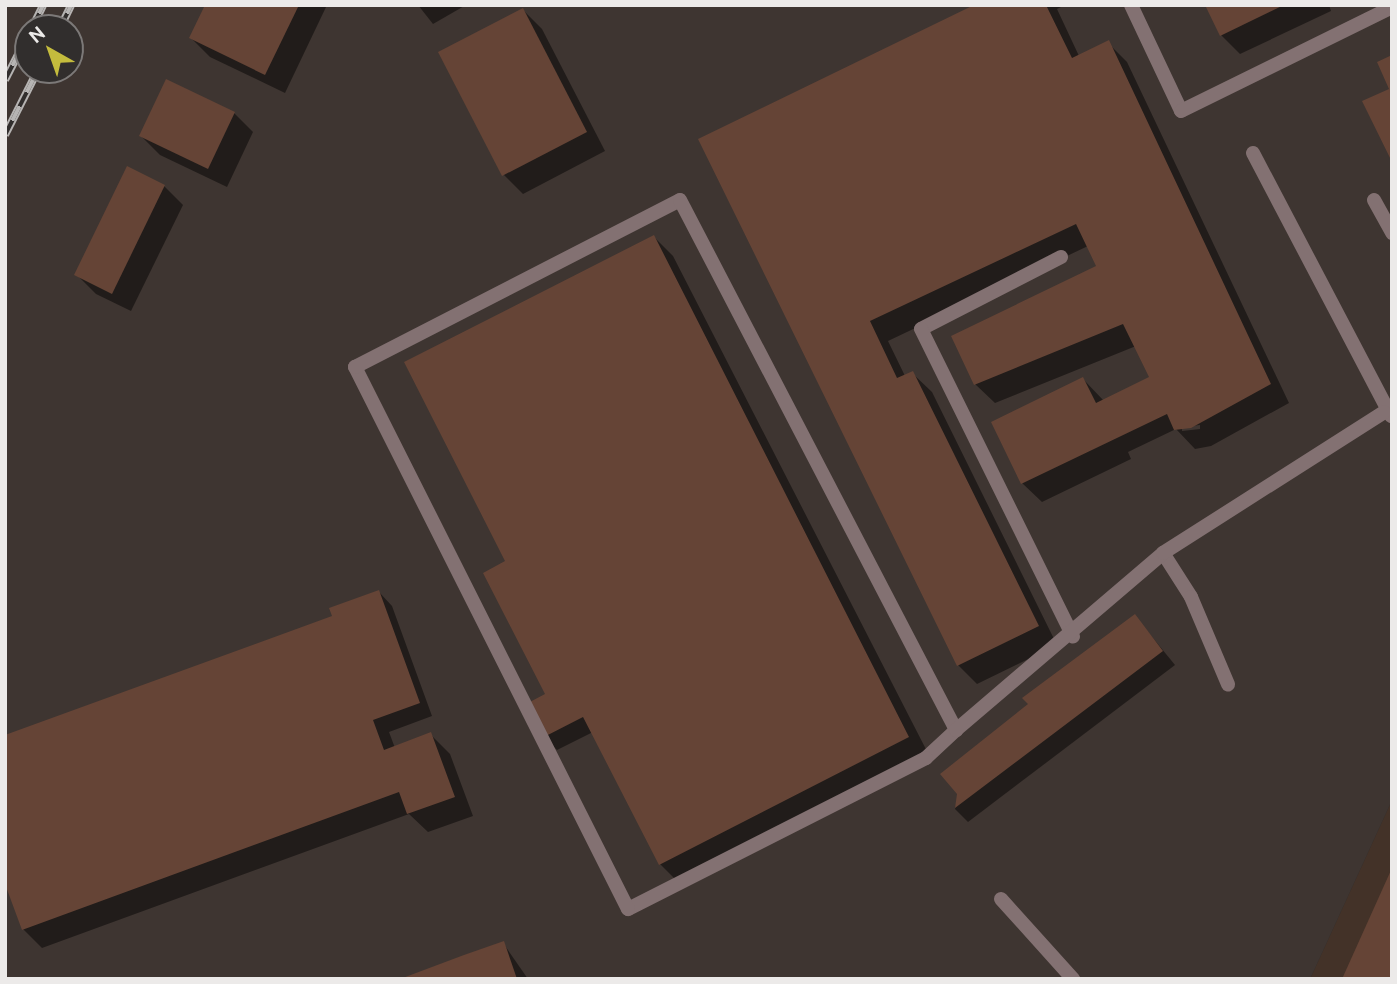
<!DOCTYPE html>
<html>
<head>
<meta charset="utf-8">
<style>
	body { margin:0 }
	#map { position:relative; width:1397px; height:984px; overflow:hidden; background:#312e2d; font-family:Ubuntu,sans-serif }
	div>[style] { position:absolute }
	[style*='--x'] { left:calc(var(--x)*1px); top:calc(var(--y)*1px); width:calc(var(--w)*1px); rotate:calc(var(--a)*1deg) }
	.commercial>* { inset:0; background:#433228 }
	.built>* { inset:0; background:#3e3531 }
	.shadow>* { inset:0; background:#0007 }
	.building>* { inset:0; background:#654436 }
	.lane>* { height:14px; margin:-7px; padding:0 7px; transform-origin:7px; border-radius:7px; background:#837172 }
	.rail>* { height:8px; margin-top:-4px; transform-origin:0; background:repeating-linear-gradient(90deg,#312e2d 0 16px,#b6b4b3 0 32px); box-sizing:border-box; border-block:2px solid #b6b4b3 }
	span { translate:-50% -50%; white-space:nowrap; text-align:center; line-height:1.15; -webkit-text-stroke:6px #312e2d; paint-order:stroke }
	.frame { position:absolute; inset:0; border:7px solid #eceae9; pointer-events:none }
	.north { position:absolute; left:14px; top:14px; width:70px; height:70px; box-sizing:border-box; background:#312e2d; border:2px solid #7c7978; border-radius:50%; rotate:320deg; font-size:19px; font-weight:700; line-height:28px; text-align:center; color:#eceae9 }
	.north::after { content:''; display:block; margin:auto; width:24px; height:32px; background:#c4bc3d; clip-path:polygon(50% 0,100% 100%,50% 72%,0 100%) }
</style>
</head>
<body>
<div id="map">
	<div class="commercial">
		<i style="clip-path:polygon(1392px 800px,1392px 979px,1310px 979px)"></i>
	</div>
	<div class="built">
		<i style="clip-path:polygon(evenodd,7px 5px,1392px 5px,1392px 800px,1310px 979px,5px 979px,7px 5px,28px 28px,70px 28px,70px 70px,28px 70px,28px 28px)"></i>
	</div>
	<div class="shadow">
		<i style="clip-path:polygon(207px 5px,327px 5px,285px 93px,210px 57px,191px 38px)"></i>
		<i style="clip-path:polygon(418px 5px,466px 5px,433px 24px)"></i>
		<i style="clip-path:polygon(evenodd,976px 5px,1065px 5px,1057px 9px,1079px 56px,1108px 43px,1127px 62px,1289px 403px,1211px 446px,1195px 449px,1176px 429px,1128px 452px,1131px 459px,1042px 502px,1022px 483px,1083px 379px,1104px 401px,1151px 378px,1136px 346px,995px 403px,975px 384px,1099px 267px,1088px 246px,888px 341px,905px 376px,912px 373px,932px 392px,1057px 645px,977px 684px,958px 665px,700px 140px,976px 5px,1200px 425px,1200px 429px,1182px 431px,1182px 427px,1200px 425px)"></i>
		<i style="clip-path:polygon(1207px 5px,1329px 5px,1331px 11px,1240px 54px,1221px 35px)"></i>
		<i style="clip-path:polygon(523px 10px,542px 29px,605px 151px,523px 194px,504px 175px)"></i>
		<i style="clip-path:polygon(234px 113px,253px 132px,227px 187px,160px 155px,141px 136px)"></i>
		<i style="clip-path:polygon(164px 186px,183px 205px,131px 311px,96px 294px,77px 275px)"></i>
		<i style="clip-path:polygon(654px 237px,673px 256px,932px 761px,684px 888px,660px 864px,593px 732px,557px 750px,544px 737px,547px 695px,507px 562px)"></i>
		<i style="clip-path:polygon(379px 592px,392px 606px,432px 716px,389px 732px,395px 748px,431px 735px,450px 754px,473px 816px,428px 832px,409px 814px,42px 948px,23px 929px,335px 617px)"></i>
		<i style="clip-path:polygon(1135px 616px,1175px 665px,968px 822px,955px 809px,959px 794px)"></i>
		<i style="clip-path:polygon(503px 943px,528px 979px,405px 979px)"></i>
	</div>
	<div class="building">
		<i style="clip-path:polygon(205px 5px,299px 5px,265px 75px,189px 38px)"></i>
		<i style="clip-path:polygon(974px 5px,1046px 5px,1072px 58px,1109px 40px,1271px 384px,1191px 428px,1174px 430px,1167px 414px,1021px 484px,991px 422px,1083px 377px,1096px 403px,1149px 377px,1123px 324px,974px 385px,951px 336px,1096px 266px,1076px 224px,870px 321px,897px 378px,913px 371px,1039px 626px,957px 666px,698px 139px)"></i>
		<i style="clip-path:polygon(1205px 5px,1284px 5px,1220px 36px)"></i>
		<i style="clip-path:polygon(523px 8px,587px 132px,502px 176px,438px 52px)"></i>
		<i style="clip-path:polygon(1392px 55px,1392px 162px,1362px 101px,1389px 89px,1377px 62px)"></i>
		<i style="clip-path:polygon(166px 79px,235px 112px,208px 169px,139px 136px)"></i>
		<i style="clip-path:polygon(127px 166px,165px 185px,112px 294px,74px 275px)"></i>
		<i style="clip-path:polygon(654px 235px,909px 737px,659px 865px,583px 717px,542px 738px,526px 704px,545px 694px,483px 573px,505px 561px,404px 362px)"></i>
		<i style="clip-path:polygon(379px 590px,420px 703px,373px 720px,384px 750px,431px 732px,455px 797px,407px 814px,399px 792px,22px 930px,5px 884px,5px 735px,332px 616px,329px 608px)"></i>
		<i style="clip-path:polygon(1135px 614px,1163px 651px,955px 808px,957px 794px,940px 774px,1028px 704px,1022px 698px)"></i>
		<i style="clip-path:polygon(1392px 868px,1392px 979px,1342px 979px)"></i>
		<i style="clip-path:polygon(504px 941px,517px 979px,400px 979px,464px 955px)"></i>
	</div>
	<div class="lane">
		<i style="--x:1131;--y:5;--w:117;--a:64.7"></i>
		<i style="--x:1181;--y:111;--w:235;--a:-26.2"></i>
		<i style="--x:1253;--y:153;--w:297;--a:62.3"></i>
		<i style="--x:1374;--y:200;--w:38;--a:61"></i>
		<i style="--x:1061;--y:257;--w:157;--a:152.8"></i>
		<i style="--x:921;--y:329;--w:343;--a:63.7"></i>
		<i style="--x:1163;--y:553;--w:52;--a:57.5"></i>
		<i style="--x:1191;--y:597;--w:95;--a:67"></i>
		<i style="--x:956;--y:730;--w:41;--a:137"></i>
		<i style="--x:926;--y:758;--w:334;--a:153.1"></i>
		<i style="--x:628;--y:909;--w:607;--a:-116.73"></i>
		<i style="--x:355;--y:367;--w:365;--a:-27.2"></i>
		<i style="--x:680;--y:200;--w:598;--a:62.49"></i>
		<i style="--x:956;--y:730;--w:272;--a:-40.5"></i>
		<i style="--x:1163;--y:553;--w:262;--a:-32.5"></i>
		<i style="--x:1001;--y:899;--w:108;--a:48"></i>
	</div>
	<div class="rail">
		<i style="--x:32;--y:28;--w:25;--a:-64"></i>
		<i style="--x:60;--y:28;--w:25;--a:-64"></i>
		<i style="--x:5;--y:80;--w:51;--a:-62.9"></i>
		<i style="--x:5;--y:135;--w:73;--a:-63.1"></i>
	</div>
	<div class="frame"></div>
	<div class="north">N</div>
</div>
</body>
</html>
